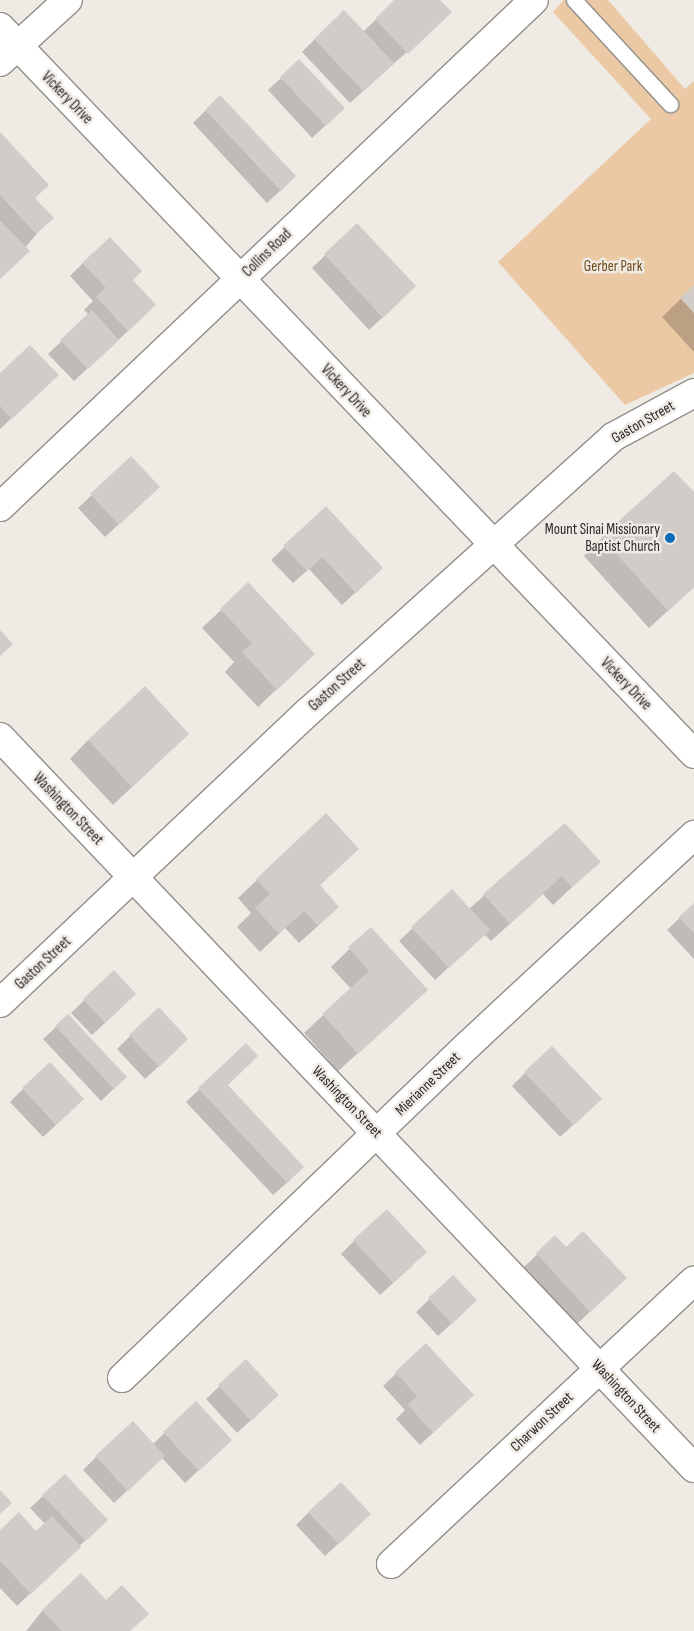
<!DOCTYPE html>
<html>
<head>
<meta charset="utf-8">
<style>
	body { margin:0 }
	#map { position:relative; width:694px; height:1631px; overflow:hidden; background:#efeae4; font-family:"Sofia Sans Condensed",sans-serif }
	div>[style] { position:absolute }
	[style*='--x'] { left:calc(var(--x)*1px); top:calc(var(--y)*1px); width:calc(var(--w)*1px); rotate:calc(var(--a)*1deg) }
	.green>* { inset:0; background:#ebc9a4 }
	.shadow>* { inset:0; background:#0003 }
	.building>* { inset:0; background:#d1ccc7 }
	.roads { filter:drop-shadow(1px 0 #938f8a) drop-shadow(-1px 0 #938f8a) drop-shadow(0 1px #938f8a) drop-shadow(0 -1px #938f8a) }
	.lane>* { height:15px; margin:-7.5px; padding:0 7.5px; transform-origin:7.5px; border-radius:7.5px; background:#fff }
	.street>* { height:28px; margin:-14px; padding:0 14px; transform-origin:14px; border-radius:14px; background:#fff }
	.secondary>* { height:28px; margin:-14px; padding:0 14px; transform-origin:14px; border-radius:14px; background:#fff }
	.dots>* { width:14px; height:14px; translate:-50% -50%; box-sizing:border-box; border:2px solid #efeae4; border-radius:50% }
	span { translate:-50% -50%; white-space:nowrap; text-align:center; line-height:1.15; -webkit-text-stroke:5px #efeae4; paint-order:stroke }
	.street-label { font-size:15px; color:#2b2927 }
	.park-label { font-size:15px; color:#704a17 }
	.poi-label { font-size:15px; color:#2b2927 }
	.right { translate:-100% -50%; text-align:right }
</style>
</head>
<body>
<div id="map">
	<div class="green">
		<i style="clip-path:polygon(564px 0,608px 0,685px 89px,694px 81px,694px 373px,625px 405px,498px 262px,651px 119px,553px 12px)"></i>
	</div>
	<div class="shadow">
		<i style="clip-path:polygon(396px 0,439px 0,437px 25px,350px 103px,302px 52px,315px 39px,363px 32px)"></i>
		<i style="clip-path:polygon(281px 78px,330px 121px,312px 138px,268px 90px)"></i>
		<i style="clip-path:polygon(206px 110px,282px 189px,267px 203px,193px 123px)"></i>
		<i style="clip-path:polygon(0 134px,34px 199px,39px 231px,0 278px)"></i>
		<i style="clip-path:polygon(357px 225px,402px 299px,369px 330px,312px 268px)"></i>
		<i style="clip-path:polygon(83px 263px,131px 280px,142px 318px,74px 381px,48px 354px,89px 315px,84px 310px,93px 301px,70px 276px)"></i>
		<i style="clip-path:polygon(694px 286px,694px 352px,662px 317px)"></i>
		<i style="clip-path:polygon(0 375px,44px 388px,0 429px)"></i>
		<i style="clip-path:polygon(131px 458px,145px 500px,105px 537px,78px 508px)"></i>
		<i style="clip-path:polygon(694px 494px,694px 587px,649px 628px,584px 556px,602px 538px)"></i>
		<i style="clip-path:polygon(326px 508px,368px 581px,342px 605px,309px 569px,293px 583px,271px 560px)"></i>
		<i style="clip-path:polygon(221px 610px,295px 672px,258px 707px,225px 672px,234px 662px,202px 628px)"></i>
		<i style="clip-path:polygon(88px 740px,169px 752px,113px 805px,70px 759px)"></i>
		<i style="clip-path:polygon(326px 815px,358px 849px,319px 886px,319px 925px,299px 943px,285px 928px,260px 952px,237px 927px,251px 913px,238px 898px)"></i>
		<i style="clip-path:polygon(564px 825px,599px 862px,553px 905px,543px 894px,491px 941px,484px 934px,435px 980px,399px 941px,452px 891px,469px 909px)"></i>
		<i style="clip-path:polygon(694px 904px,694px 959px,667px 930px)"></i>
		<i style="clip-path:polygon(371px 928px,408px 1008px,338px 1071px,304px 1033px,351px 989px,331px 967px)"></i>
		<i style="clip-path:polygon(114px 972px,122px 1007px,92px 1035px,71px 1013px)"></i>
		<i style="clip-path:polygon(56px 1027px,126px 1077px,101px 1101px,43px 1039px)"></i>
		<i style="clip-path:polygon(130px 1036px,174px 1052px,145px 1079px,117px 1049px)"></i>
		<i style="clip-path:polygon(246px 1045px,226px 1085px,290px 1180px,273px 1195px,186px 1102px)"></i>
		<i style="clip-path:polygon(525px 1073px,587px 1112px,560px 1137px,512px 1086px)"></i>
		<i style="clip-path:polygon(23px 1089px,70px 1112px,43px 1137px,10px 1102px)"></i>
		<i style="clip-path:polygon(555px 1237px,612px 1291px,577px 1324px,524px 1267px)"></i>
		<i style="clip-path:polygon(354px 1241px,413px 1265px,380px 1295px,341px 1254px)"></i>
		<i style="clip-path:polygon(453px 1277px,463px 1313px,438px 1336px,416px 1312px)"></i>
		<i style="clip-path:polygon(426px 1345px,460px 1407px,420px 1445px,396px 1419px,405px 1410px,383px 1386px)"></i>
		<i style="clip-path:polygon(246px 1361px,264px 1408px,237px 1433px,206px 1399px)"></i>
		<i style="clip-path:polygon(196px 1403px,217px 1453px,185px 1483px,162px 1458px,114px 1503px,83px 1470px,96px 1457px,153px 1444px)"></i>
		<i style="clip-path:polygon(43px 1496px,93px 1533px,17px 1606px,0 1588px,0 1532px,36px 1532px,45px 1524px,30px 1508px)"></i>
		<i style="clip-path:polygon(309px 1512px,356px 1527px,325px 1556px,296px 1525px)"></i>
		<i style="clip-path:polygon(43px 1610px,130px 1631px,26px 1631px)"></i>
	</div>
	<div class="building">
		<i style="clip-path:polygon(394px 0,440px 0,452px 12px,408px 54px,375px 19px)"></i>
		<i style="clip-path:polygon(344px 10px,394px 63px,363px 91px,314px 39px)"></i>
		<i style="clip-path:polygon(299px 59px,345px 108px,326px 126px,280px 77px)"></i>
		<i style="clip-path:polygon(220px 95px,296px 176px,281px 191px,205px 110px)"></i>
		<i style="clip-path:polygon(0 132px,49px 185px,35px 198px,54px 218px,36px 234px,0 195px)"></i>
		<i style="clip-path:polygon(0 220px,30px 251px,0 279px)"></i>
		<i style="clip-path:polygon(357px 223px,416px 286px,383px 318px,324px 254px)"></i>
		<i style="clip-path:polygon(110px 237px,142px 271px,133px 280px,156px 305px,128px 331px,96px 297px,106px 288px,82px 263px)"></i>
		<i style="clip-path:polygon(694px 285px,694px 313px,680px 298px)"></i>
		<i style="clip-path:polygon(92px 310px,119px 340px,88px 369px,60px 340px)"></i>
		<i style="clip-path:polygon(30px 345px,59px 375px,12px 419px,0 406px,0 373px)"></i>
		<i style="clip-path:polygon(131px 456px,160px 487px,119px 525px,90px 494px)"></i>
		<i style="clip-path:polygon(674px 471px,694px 492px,694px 587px,668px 611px,601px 537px)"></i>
		<i style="clip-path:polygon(326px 506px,383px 568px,356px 593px,322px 557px,307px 571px,283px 546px)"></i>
		<i style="clip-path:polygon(248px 582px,315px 654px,277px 690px,242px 652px,252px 643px,220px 609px)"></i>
		<i style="clip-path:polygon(0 630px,13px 644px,0 656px)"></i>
		<i style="clip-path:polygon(145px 686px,189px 734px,132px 787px,88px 740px)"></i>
		<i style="clip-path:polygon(326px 813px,359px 849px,320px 885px,339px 907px,318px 926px,304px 911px,279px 934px,255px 908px,270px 894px,256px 879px)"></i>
		<i style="clip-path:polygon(565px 823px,601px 862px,572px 887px,562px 876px,510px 924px,483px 894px)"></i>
		<i style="clip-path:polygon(452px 889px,490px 930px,449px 968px,411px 927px)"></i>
		<i style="clip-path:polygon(694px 903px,694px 933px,679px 917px)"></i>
		<i style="clip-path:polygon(371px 927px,428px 990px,358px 1054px,322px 1014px,369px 971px,348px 947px)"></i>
		<i style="clip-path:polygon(114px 970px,136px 994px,105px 1023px,83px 999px)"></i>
		<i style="clip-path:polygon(159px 1007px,188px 1039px,159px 1067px,129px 1035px)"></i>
		<i style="clip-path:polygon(68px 1014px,127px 1077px,114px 1089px,55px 1026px)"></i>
		<i style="clip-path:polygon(246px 1043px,258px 1056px,228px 1085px,304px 1167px,287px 1183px,198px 1088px)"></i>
		<i style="clip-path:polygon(552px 1046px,602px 1099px,574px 1125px,524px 1072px)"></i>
		<i style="clip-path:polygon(50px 1062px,84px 1099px,56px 1125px,22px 1088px)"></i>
		<i style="clip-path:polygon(387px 1209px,427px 1252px,393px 1283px,353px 1240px)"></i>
		<i style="clip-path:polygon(583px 1231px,627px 1278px,590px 1312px,536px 1253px,555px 1235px,566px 1247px)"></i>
		<i style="clip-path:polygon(453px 1275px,477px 1300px,452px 1324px,428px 1298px)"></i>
		<i style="clip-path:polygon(426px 1343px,474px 1395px,433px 1433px,408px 1405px,417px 1396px,395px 1372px)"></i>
		<i style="clip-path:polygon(246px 1359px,279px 1395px,251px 1421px,218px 1385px)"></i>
		<i style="clip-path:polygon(196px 1401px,232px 1440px,199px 1471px,163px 1432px)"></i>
		<i style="clip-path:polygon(133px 1421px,165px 1456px,128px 1491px,95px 1456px)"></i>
		<i style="clip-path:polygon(65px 1474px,108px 1520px,86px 1541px,42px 1495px)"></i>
		<i style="clip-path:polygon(341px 1482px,371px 1514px,339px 1544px,308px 1512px)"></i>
		<i style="clip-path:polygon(0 1490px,12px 1503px,0 1514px)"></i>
		<i style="clip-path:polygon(19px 1512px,36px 1531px,52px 1516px,81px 1547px,31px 1594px,0 1561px,0 1530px)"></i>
		<i style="clip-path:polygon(81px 1573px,106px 1600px,122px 1585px,149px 1614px,130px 1631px,62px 1631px,42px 1610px)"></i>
	</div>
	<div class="roads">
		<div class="lane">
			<i style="--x:574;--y:0;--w:142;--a:47.3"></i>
		</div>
		<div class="street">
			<i style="--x:0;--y:62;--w:92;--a:-42.4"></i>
			<i style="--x:0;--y:507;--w:736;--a:-43.51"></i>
			<i style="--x:0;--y:737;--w:1008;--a:46.49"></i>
			<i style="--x:0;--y:1003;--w:425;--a:-43.4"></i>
			<i style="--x:309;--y:711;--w:409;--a:-42"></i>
			<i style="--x:613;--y:437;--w:92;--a:-28.5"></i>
			<i style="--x:122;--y:1378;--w:480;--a:-43.9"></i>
			<i style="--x:468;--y:1045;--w:309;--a:-42.9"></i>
			<i style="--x:391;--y:1564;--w:415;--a:-43.1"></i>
		</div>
		<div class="secondary">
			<i style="--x:0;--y:27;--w:1005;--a:46.33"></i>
		</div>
	</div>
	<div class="dots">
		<i style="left:670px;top:538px;background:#0b6bb8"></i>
	</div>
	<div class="street-label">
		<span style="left:67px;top:98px;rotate:46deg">Vickery Drive</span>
		<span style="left:267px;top:253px;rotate:-44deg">Collins Road</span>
		<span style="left:346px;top:391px;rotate:47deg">Vickery Drive</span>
		<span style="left:643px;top:422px;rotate:-30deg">Gaston Street</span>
		<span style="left:626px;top:684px;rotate:46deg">Vickery Drive</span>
		<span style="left:337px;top:685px;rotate:-42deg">Gaston Street</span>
		<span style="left:68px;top:809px;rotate:46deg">Washington Street</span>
		<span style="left:43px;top:963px;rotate:-43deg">Gaston Street</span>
		<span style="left:428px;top:1084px;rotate:-44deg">Mierianne Street</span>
		<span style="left:347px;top:1102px;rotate:46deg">Washington Street</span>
		<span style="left:626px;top:1396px;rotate:47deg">Washington Street</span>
		<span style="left:542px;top:1422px;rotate:-43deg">Charwon Street</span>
	</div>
	<div class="park-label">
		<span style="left:613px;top:267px">Gerber Park</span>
	</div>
	<div class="poi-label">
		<span class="right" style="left:660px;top:538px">Mount Sinai Missionary<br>Baptist Church</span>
	</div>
</div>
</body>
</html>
